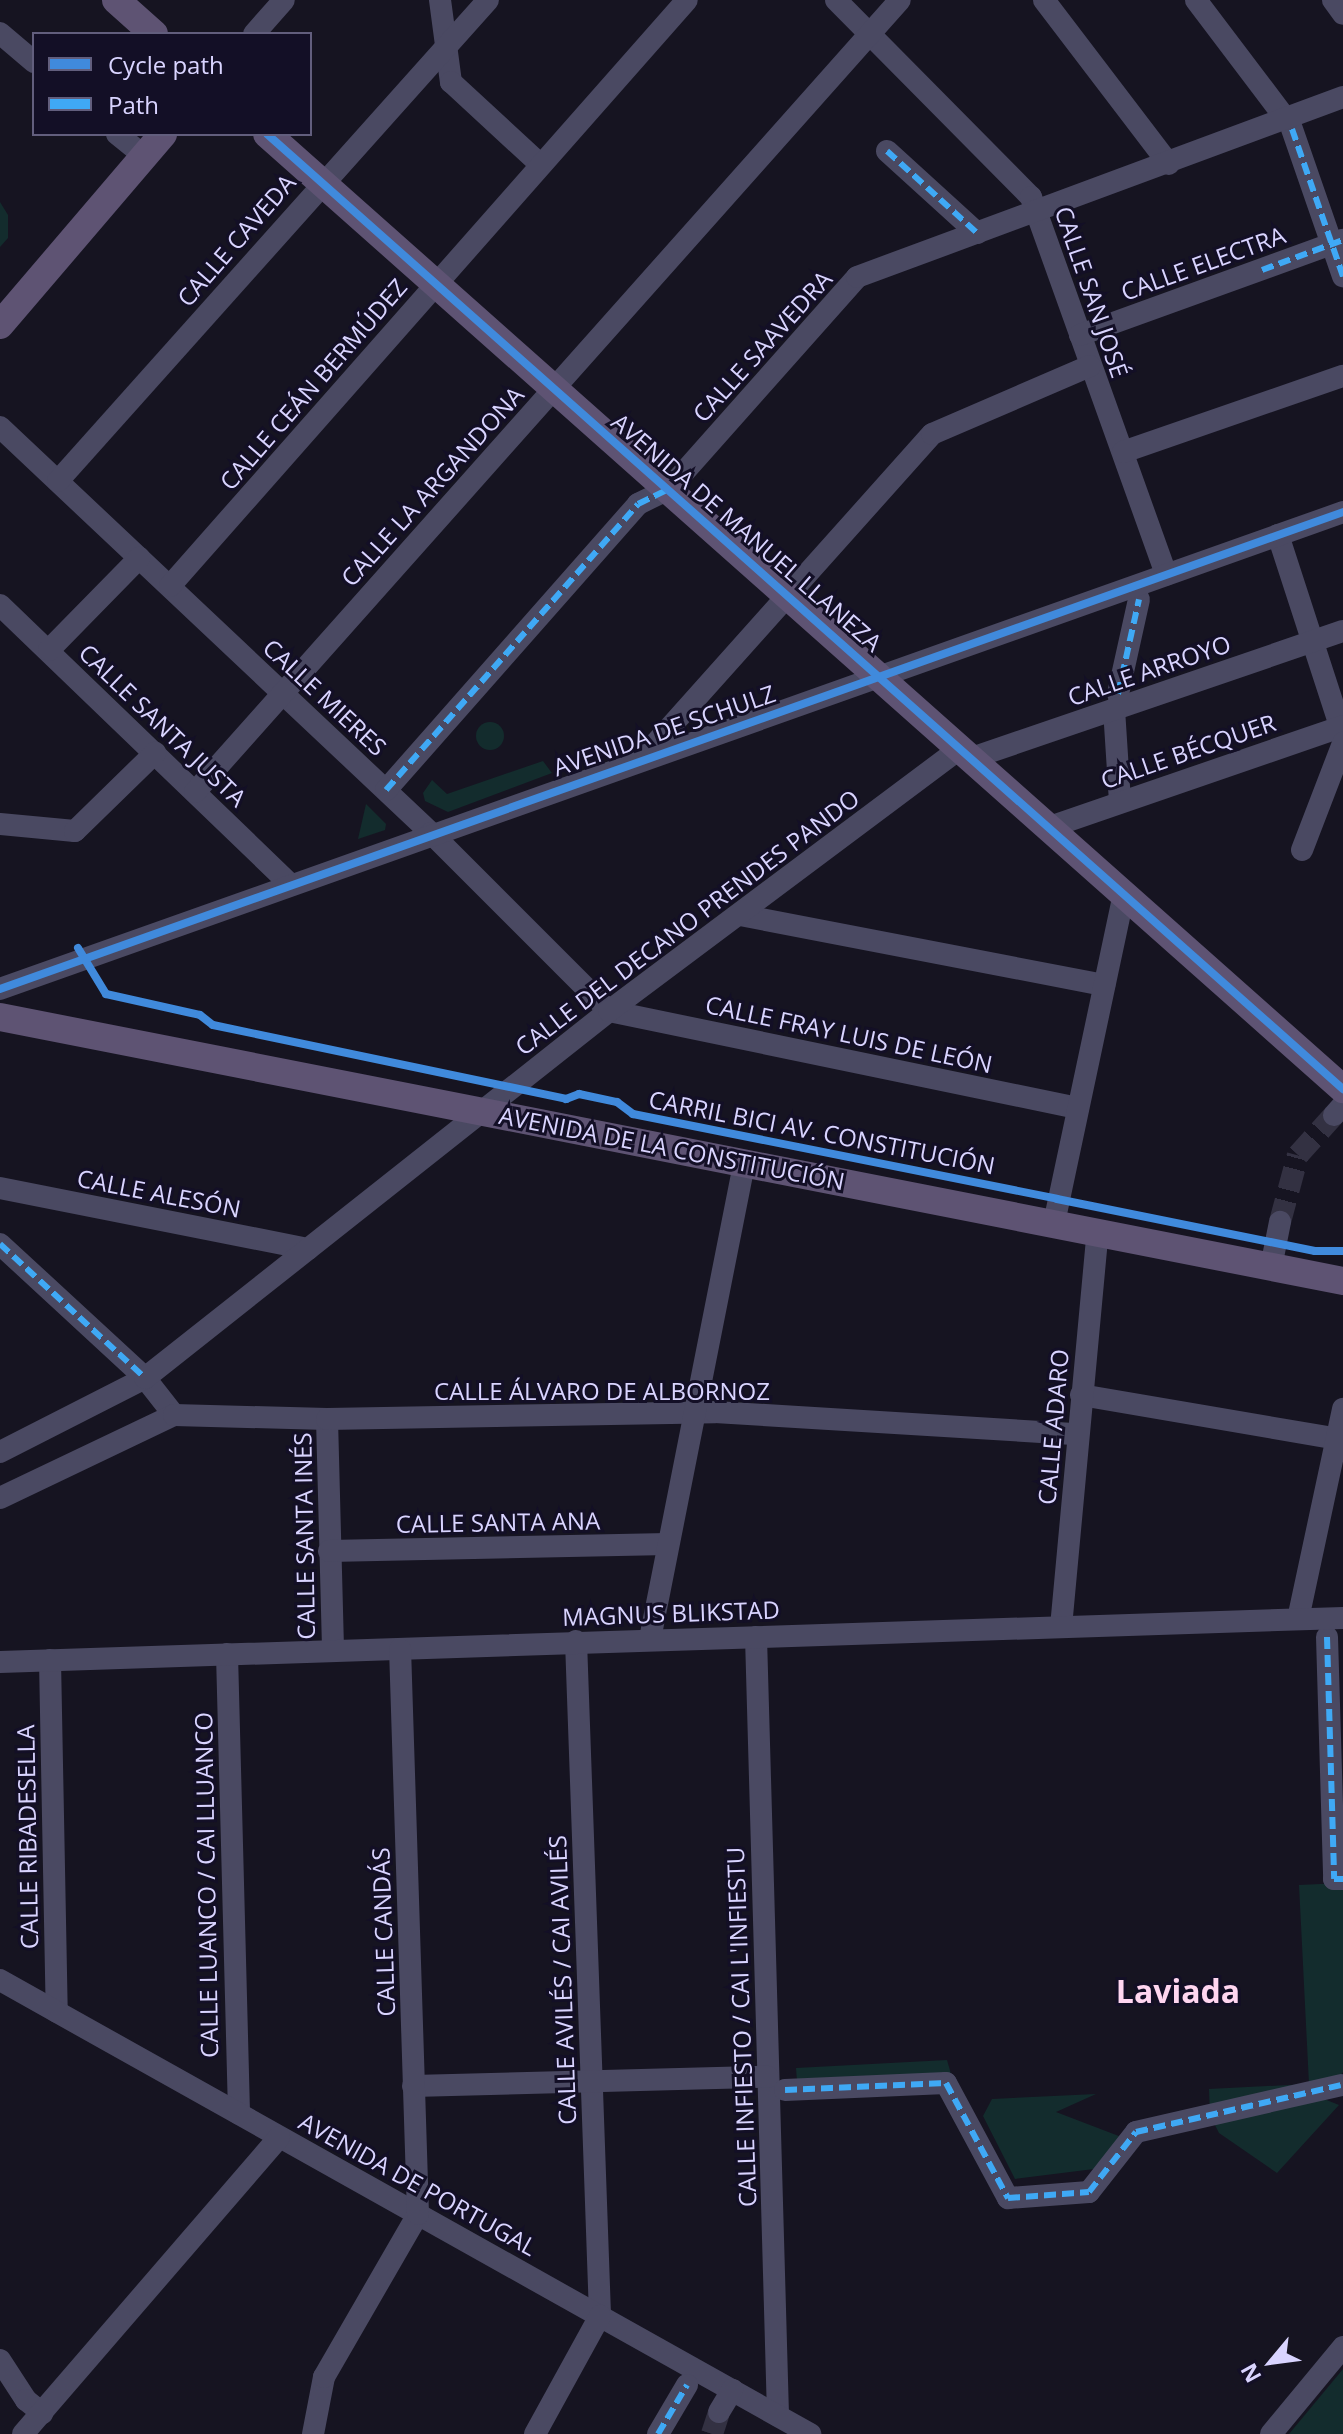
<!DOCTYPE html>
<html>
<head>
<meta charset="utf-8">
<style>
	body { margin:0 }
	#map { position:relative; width:1343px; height:2434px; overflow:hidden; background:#161421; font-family:"Open Sans",sans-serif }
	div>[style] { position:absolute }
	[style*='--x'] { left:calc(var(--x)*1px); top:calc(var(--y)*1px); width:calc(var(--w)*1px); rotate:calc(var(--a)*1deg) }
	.green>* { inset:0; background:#132c2d }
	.round { border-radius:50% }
	.minor-tunnel>* { height:22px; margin-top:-11px; transform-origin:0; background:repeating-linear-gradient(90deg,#333142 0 22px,transparent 0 33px) }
	.minor>* { height:22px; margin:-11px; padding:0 11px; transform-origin:11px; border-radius:11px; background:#4a4962 }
	.major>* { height:28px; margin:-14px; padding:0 14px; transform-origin:14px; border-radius:14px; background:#5e5373 }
	.quiet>* { height:6px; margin-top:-3px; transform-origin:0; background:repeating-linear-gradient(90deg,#3fa9f5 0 12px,transparent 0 18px) }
	.cycleway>* { height:8px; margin:-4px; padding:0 4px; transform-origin:4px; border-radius:4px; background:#408adc }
	span { translate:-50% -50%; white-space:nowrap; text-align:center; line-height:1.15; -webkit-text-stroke:6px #130f26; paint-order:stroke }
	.street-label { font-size:24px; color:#d9d4ff }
	.district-label { font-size:32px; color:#ffd6f0; font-weight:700 }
	.legend { position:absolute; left:32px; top:32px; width:280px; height:104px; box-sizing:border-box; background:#130f26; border:2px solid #625e7d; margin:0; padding:10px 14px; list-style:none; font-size:24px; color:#d9d4ff }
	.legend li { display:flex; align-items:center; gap:16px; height:40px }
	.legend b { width:40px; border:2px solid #625e7d }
	.north { position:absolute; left:1231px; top:2322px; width:80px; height:80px; -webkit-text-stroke:6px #130f26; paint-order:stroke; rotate:241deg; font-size:22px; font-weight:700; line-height:32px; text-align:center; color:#d9d4ff }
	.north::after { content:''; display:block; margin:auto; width:28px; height:36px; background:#d9d4ff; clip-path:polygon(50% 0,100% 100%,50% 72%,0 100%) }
</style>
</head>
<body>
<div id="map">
	<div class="green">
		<i style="clip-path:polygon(0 202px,8px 215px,8px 238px,0 247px)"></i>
		<i class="round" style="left:476px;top:722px;width:28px;height:28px"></i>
		<i style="clip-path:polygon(543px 761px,552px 773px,448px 812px,425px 801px,423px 793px,432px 780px,447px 794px)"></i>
		<i style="clip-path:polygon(366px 804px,386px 824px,385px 830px,358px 839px)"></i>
		<i style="clip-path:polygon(1343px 1883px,1343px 2072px,1324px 2099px,1339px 2105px,1277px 2173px,1219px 2133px,1210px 2115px,1209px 2089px,1309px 2084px,1299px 1885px)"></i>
		<i style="clip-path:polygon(947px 2060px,951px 2074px,797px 2081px,796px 2068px)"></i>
		<i style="clip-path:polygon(1096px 2094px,1056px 2112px,1124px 2138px,1094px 2169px,1015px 2179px,983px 2116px,992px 2099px)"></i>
		<i style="clip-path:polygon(1343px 2369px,1343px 2434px,1289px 2434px)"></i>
	</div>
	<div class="minor-tunnel">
		<i style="--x:1280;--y:1222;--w:69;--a:-75"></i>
		<i style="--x:1298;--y:1155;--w:54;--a:-48"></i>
		<i style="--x:712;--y:2434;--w:23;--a:-72"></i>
	</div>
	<div class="minor">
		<i style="--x:440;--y:0;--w:83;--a:82.4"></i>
		<i style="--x:451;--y:82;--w:122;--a:42.7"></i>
		<i style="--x:836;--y:0;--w:277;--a:45.3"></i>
		<i style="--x:1031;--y:197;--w:401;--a:70.3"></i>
		<i style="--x:1044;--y:0;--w:206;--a:52.7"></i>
		<i style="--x:1196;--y:0;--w:149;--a:52.9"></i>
		<i style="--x:1333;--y:0;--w:17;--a:54"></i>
		<i style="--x:0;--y:33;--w:45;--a:40.5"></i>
		<i style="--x:254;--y:34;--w:45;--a:-48.6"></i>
		<i style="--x:1292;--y:129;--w:156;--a:70.9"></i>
		<i style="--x:117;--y:134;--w:35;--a:39"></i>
		<i style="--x:887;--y:151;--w:122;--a:42.3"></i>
		<i style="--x:1080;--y:335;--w:280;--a:-19.9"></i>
		<i style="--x:0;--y:427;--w:592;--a:43.29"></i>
		<i style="--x:431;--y:833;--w:252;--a:45"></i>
		<i style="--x:1123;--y:452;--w:233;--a:-19.1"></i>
		<i style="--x:58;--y:481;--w:645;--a:-48.2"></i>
		<i style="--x:1278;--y:535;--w:210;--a:72"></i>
		<i style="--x:170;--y:586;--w:781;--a:-48.58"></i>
		<i style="--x:0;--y:605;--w:401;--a:43.9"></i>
		<i style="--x:49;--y:650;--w:129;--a:-45.6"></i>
		<i style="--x:1118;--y:694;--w:97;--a:-77.5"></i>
		<i style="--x:1114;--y:709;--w:92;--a:86.3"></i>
		<i style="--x:646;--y:754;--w:429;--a:-48.2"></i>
		<i style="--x:932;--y:434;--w:172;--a:-23.3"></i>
		<i style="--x:972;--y:758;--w:392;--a:-18.9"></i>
		<i style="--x:386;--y:790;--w:381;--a:-48.6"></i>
		<i style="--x:638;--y:504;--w:34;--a:-26"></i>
		<i style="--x:669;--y:489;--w:283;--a:-48.4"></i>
		<i style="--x:857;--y:277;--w:518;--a:-20.32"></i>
		<i style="--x:195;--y:792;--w:1060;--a:-48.33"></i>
		<i style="--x:0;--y:824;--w:75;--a:5.3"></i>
		<i style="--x:75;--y:831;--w:112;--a:-44.3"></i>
		<i style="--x:1050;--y:827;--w:310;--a:-19"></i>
		<i style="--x:1302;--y:850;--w:115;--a:-69"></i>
		<i style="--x:740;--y:915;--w:371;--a:10.9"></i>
		<i style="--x:0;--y:989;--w:1425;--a:-19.55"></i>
		<i style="--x:609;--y:1011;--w:479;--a:11.7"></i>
		<i style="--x:1334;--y:1115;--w:13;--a:-48"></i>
		<i style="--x:0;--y:1188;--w:314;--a:11.2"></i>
		<i style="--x:1054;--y:1223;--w:337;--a:-78"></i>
		<i style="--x:0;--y:1244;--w:197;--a:42.7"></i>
		<i style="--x:145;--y:1378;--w:47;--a:51.9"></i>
		<i style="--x:1271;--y:1267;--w:46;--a:-78.7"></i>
		<i style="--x:1081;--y:1395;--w:266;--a:9.7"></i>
		<i style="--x:327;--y:1419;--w:232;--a:88.5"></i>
		<i style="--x:0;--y:1452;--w:163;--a:-27"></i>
		<i style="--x:145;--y:1378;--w:592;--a:-38.34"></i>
		<i style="--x:609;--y:1011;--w:439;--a:-36.8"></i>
		<i style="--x:0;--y:1498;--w:193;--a:-25.5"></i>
		<i style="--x:174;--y:1415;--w:153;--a:1.5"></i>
		<i style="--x:327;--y:1419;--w:388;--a:-1"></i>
		<i style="--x:715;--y:1412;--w:363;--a:3.5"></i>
		<i style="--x:329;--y:1551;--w:339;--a:-1.2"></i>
		<i style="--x:1298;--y:1619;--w:215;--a:-77.9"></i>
		<i style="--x:1061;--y:1627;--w:398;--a:-84.7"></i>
		<i style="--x:756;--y:1637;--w:779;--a:88.38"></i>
		<i style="--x:1327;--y:1637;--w:242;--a:88.3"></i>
		<i style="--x:1334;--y:1879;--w:9;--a:0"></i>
		<i style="--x:650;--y:1639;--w:487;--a:-78.8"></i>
		<i style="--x:576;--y:1641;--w:675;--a:87.96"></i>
		<i style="--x:227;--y:1654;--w:460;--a:88.5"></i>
		<i style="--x:50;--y:1660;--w:352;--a:88.9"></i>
		<i style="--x:0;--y:1662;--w:1344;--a:-1.88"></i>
		<i style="--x:0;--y:1980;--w:929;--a:29.27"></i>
		<i style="--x:413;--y:2086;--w:355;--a:-1.5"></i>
		<i style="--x:785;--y:2090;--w:161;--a:-2.5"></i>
		<i style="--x:946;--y:2083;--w:131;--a:61.7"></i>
		<i style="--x:1008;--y:2198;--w:81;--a:-4.2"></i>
		<i style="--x:1089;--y:2192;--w:76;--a:-51.9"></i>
		<i style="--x:1136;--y:2132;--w:210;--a:-12.9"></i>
		<i style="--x:0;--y:2360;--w:48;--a:57"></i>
		<i style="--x:26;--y:2400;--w:21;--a:39"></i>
		<i style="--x:719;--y:2412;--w:26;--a:-59"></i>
		<i style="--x:23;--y:2434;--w:392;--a:-49.2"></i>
		<i style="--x:313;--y:2434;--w:58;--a:-79.1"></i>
		<i style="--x:324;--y:2377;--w:188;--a:-60"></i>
		<i style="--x:418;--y:2214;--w:565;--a:-91.82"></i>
		<i style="--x:535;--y:2434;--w:135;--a:-61.2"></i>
		<i style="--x:658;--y:2434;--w:57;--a:-59.4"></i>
		<i style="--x:1271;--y:2434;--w:113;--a:-50.4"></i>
	</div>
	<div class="major">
		<i style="--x:116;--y:0;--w:51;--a:41.8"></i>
		<i style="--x:267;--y:134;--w:1439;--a:41.59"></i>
		<i style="--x:0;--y:325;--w:251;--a:-49.5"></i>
		<i style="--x:0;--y:1017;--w:1369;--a:11.12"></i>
	</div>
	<div class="quiet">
		<i style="--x:1292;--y:129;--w:156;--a:70.9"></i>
		<i style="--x:887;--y:151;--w:122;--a:42.3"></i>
		<i style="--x:1262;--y:270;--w:86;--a:-20.3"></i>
		<i style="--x:1118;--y:694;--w:97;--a:-77.5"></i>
		<i style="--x:386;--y:790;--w:381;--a:-48.6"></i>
		<i style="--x:638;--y:504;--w:34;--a:-26"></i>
		<i style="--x:0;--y:1244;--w:197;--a:42.7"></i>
		<i style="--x:1327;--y:1637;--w:242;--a:88.3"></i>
		<i style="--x:1334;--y:1879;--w:9;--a:0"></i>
		<i style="--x:785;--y:2090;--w:161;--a:-2.5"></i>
		<i style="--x:946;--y:2083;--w:131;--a:61.7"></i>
		<i style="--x:1008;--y:2198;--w:81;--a:-4.2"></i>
		<i style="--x:1089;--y:2192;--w:76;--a:-51.9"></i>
		<i style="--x:1136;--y:2132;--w:210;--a:-12.9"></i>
		<i style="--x:658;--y:2434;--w:57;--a:-59.4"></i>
	</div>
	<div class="cycleway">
		<i style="--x:267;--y:134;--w:1439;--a:41.59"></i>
		<i style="--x:78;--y:948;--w:54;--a:58.7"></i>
		<i style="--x:106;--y:994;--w:96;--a:12.6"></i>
		<i style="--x:200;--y:1015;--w:16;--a:38"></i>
		<i style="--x:213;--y:1025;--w:361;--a:11.8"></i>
		<i style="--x:566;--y:1099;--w:14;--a:-21"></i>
		<i style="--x:579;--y:1094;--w:39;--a:12"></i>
		<i style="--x:617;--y:1102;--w:20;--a:37"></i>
		<i style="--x:633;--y:1114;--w:432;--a:11.3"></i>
		<i style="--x:1057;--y:1199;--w:263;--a:11.4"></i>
		<i style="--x:1315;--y:1251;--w:28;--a:0"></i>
		<i style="--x:0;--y:989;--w:1425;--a:-19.55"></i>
	</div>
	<div class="street-label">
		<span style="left:236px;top:240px;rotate:-49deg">CALLE CAVEDA</span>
		<span style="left:1203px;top:263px;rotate:-20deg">CALLE ELECTRA</span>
		<span style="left:1092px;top:292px;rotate:71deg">CALLE SAN JOSÉ</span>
		<span style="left:762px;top:346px;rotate:-48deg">CALLE SAAVEDRA</span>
		<span style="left:313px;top:384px;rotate:-49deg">CALLE CEÁN BERMÚDEZ</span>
		<span style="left:432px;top:486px;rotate:-48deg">CALLE LA ARGANDONA</span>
		<span style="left:747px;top:532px;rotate:41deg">AVENIDA DE MANUEL LLANEZA</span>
		<span style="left:1149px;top:670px;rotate:-19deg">CALLE ARROYO</span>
		<span style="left:325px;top:697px;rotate:43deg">CALLE MIERES</span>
		<span style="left:163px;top:725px;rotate:44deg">CALLE SANTA JUSTA</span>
		<span style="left:664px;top:730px;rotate:-19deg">AVENIDA DE SCHULZ</span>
		<span style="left:1188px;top:751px;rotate:-19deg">CALLE BÉCQUER</span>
		<span style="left:687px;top:922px;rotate:-37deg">CALLE DEL DECANO PRENDES PANDO</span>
		<span style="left:849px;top:1034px;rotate:12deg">CALLE FRAY LUIS DE LEÓN</span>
		<span style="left:822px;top:1132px;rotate:11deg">CARRIL BICI AV. CONSTITUCIÓN</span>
		<span style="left:672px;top:1148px;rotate:11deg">AVENIDA DE LA CONSTITUCIÓN</span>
		<span style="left:159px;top:1193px;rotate:11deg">CALLE ALESÓN</span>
		<span style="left:602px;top:1391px">CALLE ÁLVARO DE ALBORNOZ</span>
		<span style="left:1053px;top:1427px;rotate:-85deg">CALLE ADARO</span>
		<span style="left:498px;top:1522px;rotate:-1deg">CALLE SANTA ANA</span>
		<span style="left:304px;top:1536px;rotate:-91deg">CALLE SANTA INÉS</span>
		<span style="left:671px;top:1613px;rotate:-2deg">MAGNUS BLIKSTAD</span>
		<span style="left:27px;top:1837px;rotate:-91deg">CALLE RIBADESELLA</span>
		<span style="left:206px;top:1885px;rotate:-91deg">CALLE LUANCO / CAI LLUANCO</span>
		<span style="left:383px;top:1932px;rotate:-92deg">CALLE CANDÁS</span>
		<span style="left:562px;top:1980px;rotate:-92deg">CALLE AVILÉS / CAI AVILÉS</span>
		<span style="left:741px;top:2027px;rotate:-92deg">CALLE INFIESTO / CAI L'INFIESTU</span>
		<span style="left:418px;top:2184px;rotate:29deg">AVENIDA DE PORTUGAL</span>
	</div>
	<div class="district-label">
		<span style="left:1178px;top:1991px">Laviada</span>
	</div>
	<ul class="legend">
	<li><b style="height:10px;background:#408adc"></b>Cycle path</li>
	<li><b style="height:10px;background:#3fa9f5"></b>Path</li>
	</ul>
	<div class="north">N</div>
</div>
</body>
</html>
